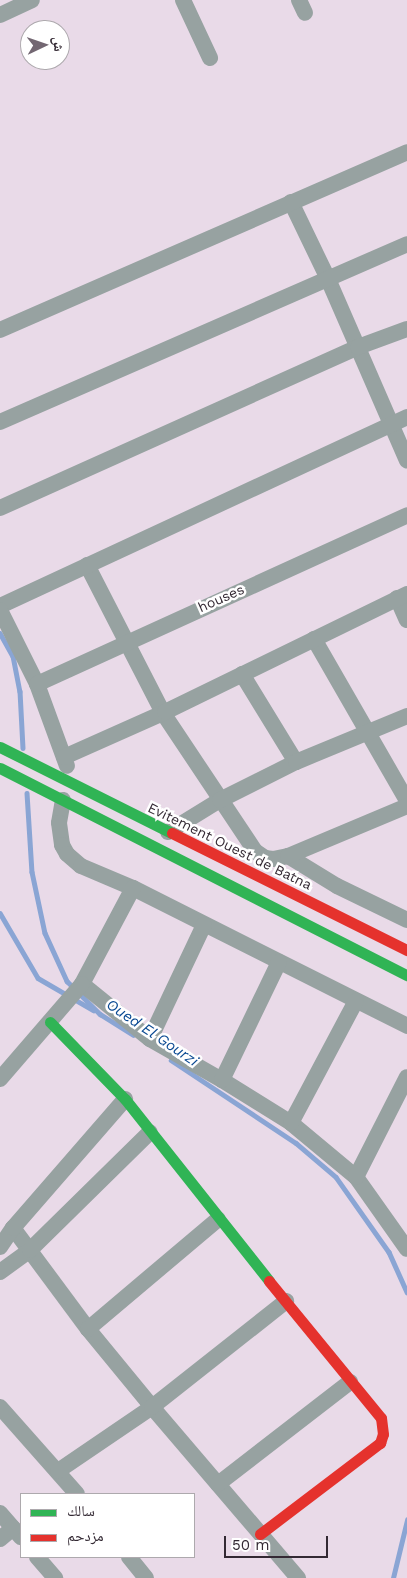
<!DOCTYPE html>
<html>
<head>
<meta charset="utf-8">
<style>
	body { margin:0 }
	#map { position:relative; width:407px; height:1578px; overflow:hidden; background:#e9dae8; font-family:"Work Sans","Noto Naskh Arabic",sans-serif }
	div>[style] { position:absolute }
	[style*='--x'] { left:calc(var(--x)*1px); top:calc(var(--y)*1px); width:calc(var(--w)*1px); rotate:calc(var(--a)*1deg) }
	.stream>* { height:4.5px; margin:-2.25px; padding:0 2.25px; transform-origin:2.25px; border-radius:2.25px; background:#8aa5d4 }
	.street>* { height:16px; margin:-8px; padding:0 8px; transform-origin:8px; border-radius:8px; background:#97a2a1 }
	.fast>* { height:11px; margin:-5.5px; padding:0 5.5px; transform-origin:5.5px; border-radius:5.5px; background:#30b455 }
	.jam>* { height:11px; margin:-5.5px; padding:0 5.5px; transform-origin:5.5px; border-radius:5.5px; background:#e5322d }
	span { translate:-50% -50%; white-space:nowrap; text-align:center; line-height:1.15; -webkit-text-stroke:5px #fff; paint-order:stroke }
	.street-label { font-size:14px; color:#332933 }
	.water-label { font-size:15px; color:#0a4992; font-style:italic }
	.legend { position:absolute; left:20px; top:1493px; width:175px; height:65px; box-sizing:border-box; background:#fff; border:1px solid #ada9ad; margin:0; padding:6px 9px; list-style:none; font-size:15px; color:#332933 }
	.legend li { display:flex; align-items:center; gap:10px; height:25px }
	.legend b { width:25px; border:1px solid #ada9ad }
	.north { position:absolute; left:20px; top:20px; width:50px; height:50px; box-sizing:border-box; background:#fff; border:1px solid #ada9ad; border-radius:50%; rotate:87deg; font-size:14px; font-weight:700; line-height:20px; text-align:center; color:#332933 }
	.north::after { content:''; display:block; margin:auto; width:18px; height:22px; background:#736772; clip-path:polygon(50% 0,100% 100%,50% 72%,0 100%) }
	.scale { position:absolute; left:224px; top:1536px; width:104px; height:22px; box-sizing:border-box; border:2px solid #332933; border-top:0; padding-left:6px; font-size:15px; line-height:18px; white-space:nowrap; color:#332933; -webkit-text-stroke:4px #fff; paint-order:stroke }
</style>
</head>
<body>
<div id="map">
	<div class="stream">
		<i style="--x:0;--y:633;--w:26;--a:61"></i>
		<i style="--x:13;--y:656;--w:36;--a:79"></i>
		<i style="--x:20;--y:691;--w:57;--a:87"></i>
		<i style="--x:27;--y:793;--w:79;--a:86.4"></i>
		<i style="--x:32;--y:872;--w:62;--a:78"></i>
		<i style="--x:45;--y:933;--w:53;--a:65.4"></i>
		<i style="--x:67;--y:981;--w:47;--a:45"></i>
		<i style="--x:100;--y:1014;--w:39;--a:32"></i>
		<i style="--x:0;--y:913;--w:75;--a:59.7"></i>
		<i style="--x:38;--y:978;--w:64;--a:30.2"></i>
		<i style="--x:171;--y:1060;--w:150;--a:33.6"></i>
		<i style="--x:296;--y:1143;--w:52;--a:40.4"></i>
		<i style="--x:336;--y:1177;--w:92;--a:54.8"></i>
		<i style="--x:389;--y:1252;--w:44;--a:65.8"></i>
		<i style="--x:393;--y:1578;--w:60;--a:-76.4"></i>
	</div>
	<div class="street">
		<i style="--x:183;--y:0;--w:64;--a:65"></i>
		<i style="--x:299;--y:0;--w:14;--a:65"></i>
		<i style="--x:0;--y:15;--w:35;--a:-25"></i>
		<i style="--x:291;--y:202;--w:85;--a:64.3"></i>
		<i style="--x:328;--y:279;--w:198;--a:66.5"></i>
		<i style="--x:0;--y:330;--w:444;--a:-23.6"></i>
		<i style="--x:0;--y:422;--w:444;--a:-23.6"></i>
		<i style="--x:0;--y:508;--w:393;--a:-24.2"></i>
		<i style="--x:358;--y:347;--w:52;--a:-20.2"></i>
		<i style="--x:87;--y:565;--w:166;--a:62.8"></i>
		<i style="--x:163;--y:713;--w:166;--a:56.3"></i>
		<i style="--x:255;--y:851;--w:12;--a:35"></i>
		<i style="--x:265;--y:858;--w:8;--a:7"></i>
		<i style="--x:273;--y:859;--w:15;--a:-11"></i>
		<i style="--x:288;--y:856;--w:57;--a:31.5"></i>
		<i style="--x:337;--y:886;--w:78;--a:25.9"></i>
		<i style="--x:397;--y:598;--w:24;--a:66"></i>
		<i style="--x:0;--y:606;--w:449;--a:-24.9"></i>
		<i style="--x:0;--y:610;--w:83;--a:63.4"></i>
		<i style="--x:37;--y:684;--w:87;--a:69.9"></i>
		<i style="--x:314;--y:639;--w:187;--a:60.1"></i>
		<i style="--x:242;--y:674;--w:103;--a:58.5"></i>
		<i style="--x:37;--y:684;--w:407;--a:-24.5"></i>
		<i style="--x:64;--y:757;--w:111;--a:-24"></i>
		<i style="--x:165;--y:712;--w:269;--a:-26"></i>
		<i style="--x:63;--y:800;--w:23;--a:100"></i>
		<i style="--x:59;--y:823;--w:22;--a:82"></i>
		<i style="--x:62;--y:845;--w:10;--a:61"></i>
		<i style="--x:67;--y:854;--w:18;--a:41"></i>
		<i style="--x:81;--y:866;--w:56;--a:22.9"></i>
		<i style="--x:133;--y:888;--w:307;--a:26.7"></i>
		<i style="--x:168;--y:832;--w:61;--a:-31.6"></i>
		<i style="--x:220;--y:800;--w:85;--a:-26.6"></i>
		<i style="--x:296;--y:762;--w:120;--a:-22.5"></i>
		<i style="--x:288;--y:856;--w:129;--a:-22.8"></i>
		<i style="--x:133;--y:888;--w:109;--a:118"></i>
		<i style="--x:82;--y:984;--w:87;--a:39"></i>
		<i style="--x:150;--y:1039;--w:83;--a:29.7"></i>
		<i style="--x:222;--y:1080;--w:81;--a:31.9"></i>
		<i style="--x:291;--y:1123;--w:85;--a:39.7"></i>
		<i style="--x:356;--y:1177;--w:88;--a:54.7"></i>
		<i style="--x:150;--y:1039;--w:126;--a:-64.7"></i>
		<i style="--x:0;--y:1079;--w:125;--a:-49.2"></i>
		<i style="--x:222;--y:1080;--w:131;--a:-64.2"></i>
		<i style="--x:291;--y:1123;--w:138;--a:-62"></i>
		<i style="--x:356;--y:1177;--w:112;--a:-63"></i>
		<i style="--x:13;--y:1228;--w:126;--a:53.4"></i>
		<i style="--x:88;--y:1329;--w:101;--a:50.6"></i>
		<i style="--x:152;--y:1407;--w:225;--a:49.5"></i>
		<i style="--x:0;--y:1247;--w:23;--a:-56"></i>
		<i style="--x:13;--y:1228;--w:171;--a:-49"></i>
		<i style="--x:0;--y:1272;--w:37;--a:-36"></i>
		<i style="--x:30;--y:1250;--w:168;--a:-44.5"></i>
		<i style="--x:88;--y:1329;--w:170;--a:-40.2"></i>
		<i style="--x:0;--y:1407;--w:116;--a:48.5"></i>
		<i style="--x:58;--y:1471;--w:114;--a:-34.2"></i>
		<i style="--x:152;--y:1407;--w:171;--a:-38.3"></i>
		<i style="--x:218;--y:1484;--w:167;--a:-37.7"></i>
		<i style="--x:0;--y:1513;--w:32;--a:49"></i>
		<i style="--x:0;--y:1539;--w:17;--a:-40"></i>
		<i style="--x:37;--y:1557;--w:28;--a:49"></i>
		<i style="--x:129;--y:1557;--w:27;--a:51"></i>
	</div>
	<div class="fast">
		<i style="--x:0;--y:747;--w:192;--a:26.6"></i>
		<i style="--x:0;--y:768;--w:457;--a:27"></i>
		<i style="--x:50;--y:1022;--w:107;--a:45.8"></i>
		<i style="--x:125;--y:1099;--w:232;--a:51.6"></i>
	</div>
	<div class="jam">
		<i style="--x:172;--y:833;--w:263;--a:26.5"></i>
		<i style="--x:260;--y:1534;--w:151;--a:-37.2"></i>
		<i style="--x:380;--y:1443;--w:9;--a:-72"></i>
		<i style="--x:383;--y:1434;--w:16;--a:-97"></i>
		<i style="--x:381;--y:1418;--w:177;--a:-129.3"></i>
	</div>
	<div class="street-label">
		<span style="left:221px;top:598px;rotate:-24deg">houses</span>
		<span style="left:230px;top:846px;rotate:26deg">Evitement Ouest de Batna</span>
	</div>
	<div class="water-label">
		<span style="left:152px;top:1033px;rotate:34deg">Oued El Gourzi</span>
	</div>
	<ul class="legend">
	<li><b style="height:6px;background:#30b455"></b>سالك</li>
	<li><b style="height:6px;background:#e5322d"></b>مزدحم</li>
	</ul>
	<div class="north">ش</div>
	<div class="scale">50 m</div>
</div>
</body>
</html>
